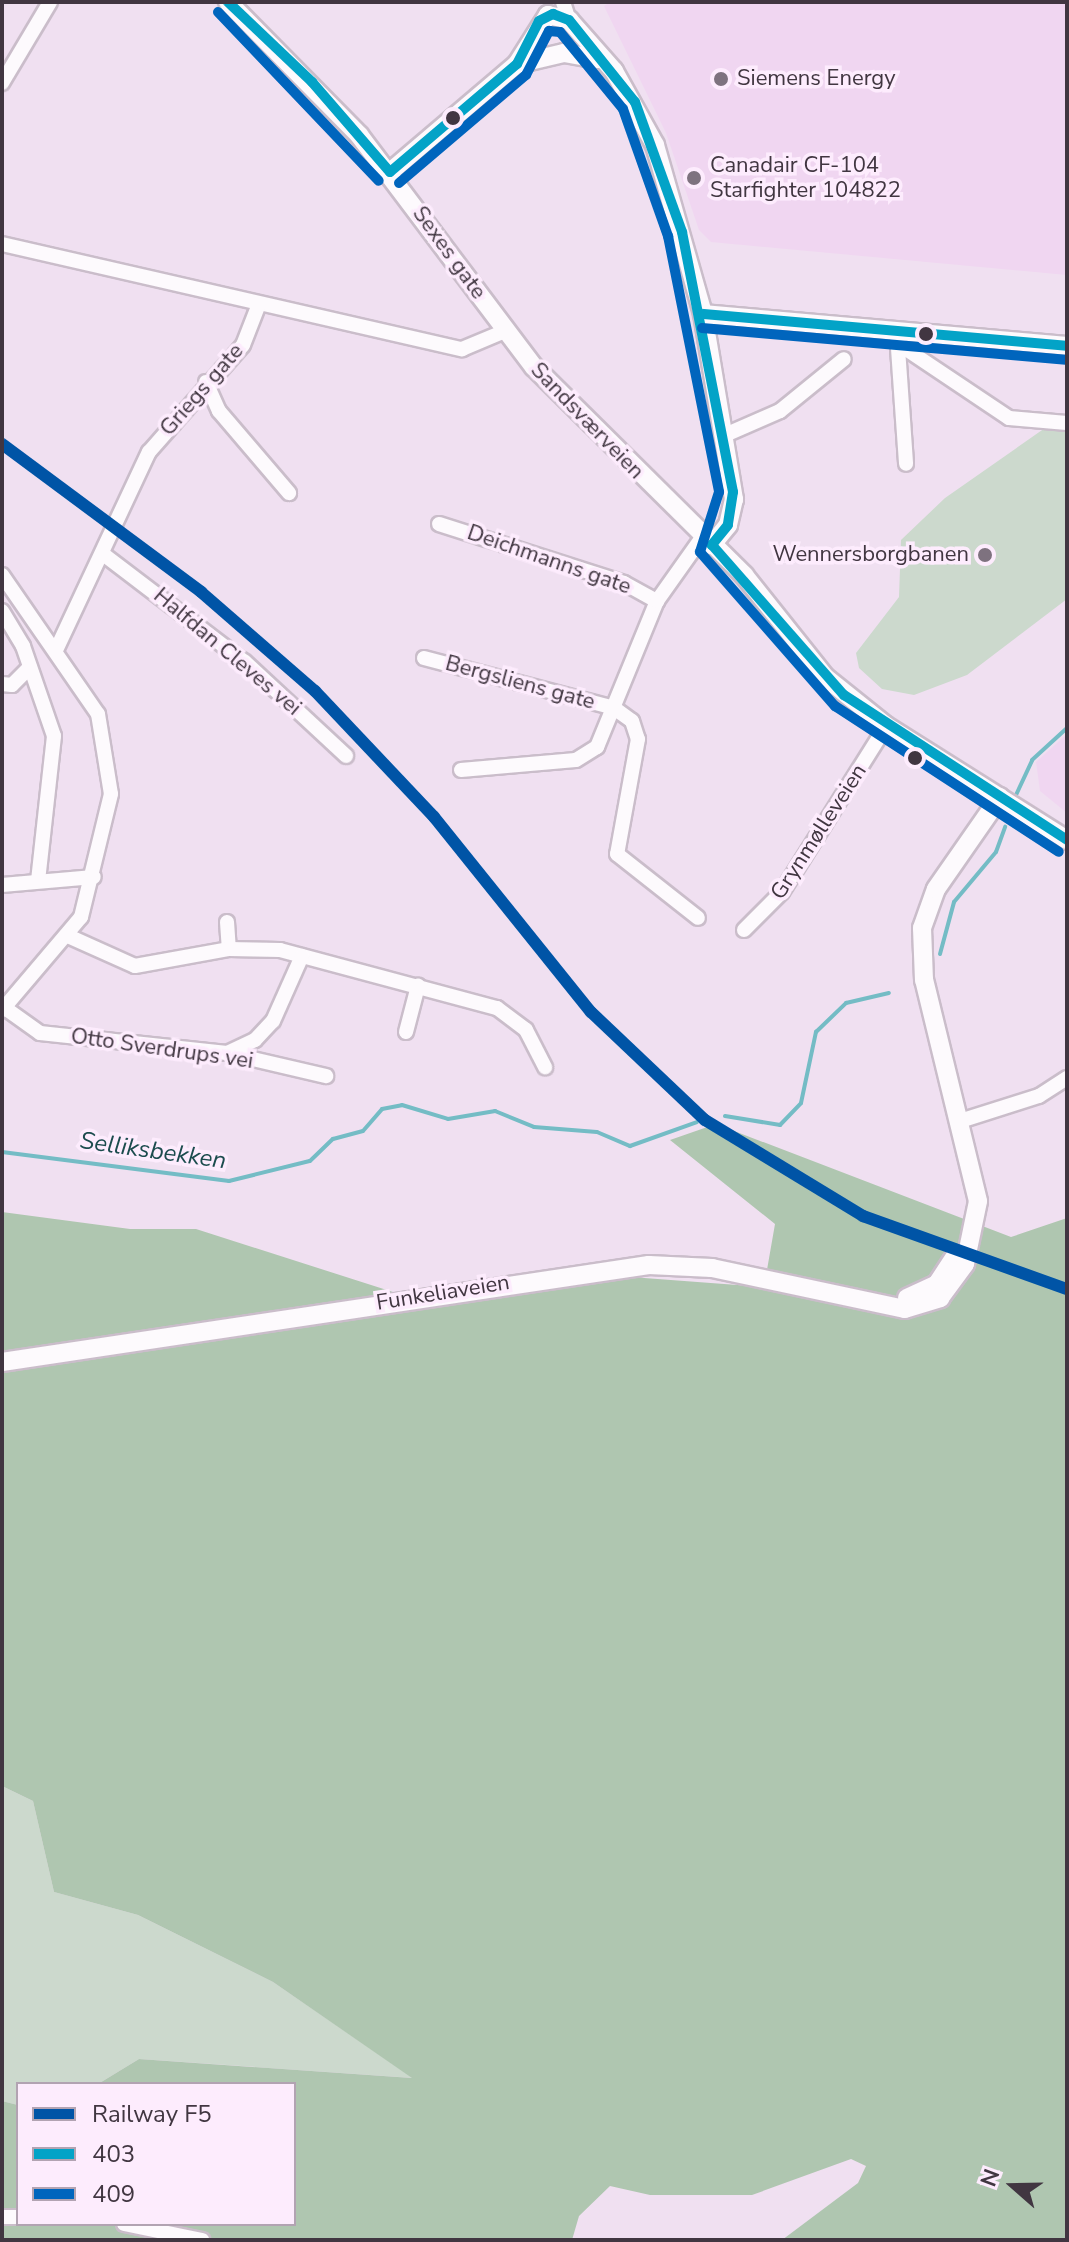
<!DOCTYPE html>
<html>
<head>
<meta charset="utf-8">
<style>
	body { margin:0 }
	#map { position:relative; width:1069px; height:2242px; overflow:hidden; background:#f0e0f1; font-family:"Nunito Sans",sans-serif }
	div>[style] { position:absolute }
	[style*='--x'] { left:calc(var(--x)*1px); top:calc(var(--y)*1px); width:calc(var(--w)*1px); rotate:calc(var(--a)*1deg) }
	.built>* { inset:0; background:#f0d6f1 }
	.green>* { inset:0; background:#ccd9cd }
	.forest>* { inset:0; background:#afc6b0 }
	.stream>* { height:4px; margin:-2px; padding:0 2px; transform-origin:2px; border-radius:2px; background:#74bcc5 }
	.roads { filter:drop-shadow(2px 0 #cabdca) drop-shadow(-2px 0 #cabdca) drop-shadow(0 2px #cabdca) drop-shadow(0 -2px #cabdca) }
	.minor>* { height:14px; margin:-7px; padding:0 7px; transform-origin:7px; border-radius:7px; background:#fdfafd }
	.tertiary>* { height:18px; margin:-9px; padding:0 9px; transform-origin:9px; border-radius:9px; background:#fdfafd }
	.bus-1>* { height:10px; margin:-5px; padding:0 5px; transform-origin:5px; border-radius:5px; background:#03a3c7 }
	.bus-2>* { height:10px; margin:-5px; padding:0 5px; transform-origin:5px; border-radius:5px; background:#0065bd }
	.rail-1>* { height:12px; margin:-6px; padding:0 6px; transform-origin:6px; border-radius:6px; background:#0054a6 }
	.dots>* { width:22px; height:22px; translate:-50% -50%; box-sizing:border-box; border:4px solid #fdecfd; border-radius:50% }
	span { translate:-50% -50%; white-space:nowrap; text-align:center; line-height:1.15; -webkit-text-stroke:7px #fdecfd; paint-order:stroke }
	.poi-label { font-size:22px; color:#413641 }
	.left { translate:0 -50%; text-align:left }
	.right { translate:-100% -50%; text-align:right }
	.street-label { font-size:22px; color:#413641 }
	.water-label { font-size:24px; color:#1c4c4e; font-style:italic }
	.frame { position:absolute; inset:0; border:4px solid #413641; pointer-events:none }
	.legend { position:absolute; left:16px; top:2082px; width:280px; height:144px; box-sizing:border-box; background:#fdecfd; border:2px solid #b2a3b2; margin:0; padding:10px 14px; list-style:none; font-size:24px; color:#413641 }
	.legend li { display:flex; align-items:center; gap:16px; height:40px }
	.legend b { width:40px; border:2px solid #b2a3b2 }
	.north { position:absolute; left:973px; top:2146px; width:80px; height:80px; -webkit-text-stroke:6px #fdecfd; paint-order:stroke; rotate:290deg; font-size:22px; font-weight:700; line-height:32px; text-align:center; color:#413641 }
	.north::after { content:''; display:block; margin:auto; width:28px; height:36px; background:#413641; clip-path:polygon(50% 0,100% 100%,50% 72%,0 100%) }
</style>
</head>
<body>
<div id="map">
	<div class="built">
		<i style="clip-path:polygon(610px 2px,1067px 2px,1067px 275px,711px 242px,699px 230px,666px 133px,604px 6px)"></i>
		<i style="clip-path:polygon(1067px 734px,1067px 813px,1040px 791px,1036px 762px)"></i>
	</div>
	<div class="green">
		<i style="clip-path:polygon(1045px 428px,1067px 431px,1067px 599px,967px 675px,914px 695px,882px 689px,859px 668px,856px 653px,899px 597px,901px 540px,945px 498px)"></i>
		<i style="clip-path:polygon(2px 1786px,33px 1801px,54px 1892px,138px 1915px,273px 1982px,413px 2078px,139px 2059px,98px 2084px,18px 2084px,18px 2105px,2px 2101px)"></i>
	</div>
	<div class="forest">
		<i style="clip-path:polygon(716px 1124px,1011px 1237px,1067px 1218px,1067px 2240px,782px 2240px,858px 2183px,866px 2166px,851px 2159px,752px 2195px,650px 2195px,610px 2186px,579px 2216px,572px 2240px,2px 2240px,2px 2101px,18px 2105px,18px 2224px,294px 2224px,294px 2084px,98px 2084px,139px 2059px,412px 2078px,273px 1982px,138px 1915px,54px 1892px,33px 1801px,2px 1786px,2px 1212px,130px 1229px,196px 1229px,418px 1300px,591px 1274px,764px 1287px,775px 1224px,670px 1140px)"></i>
	</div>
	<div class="stream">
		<i style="--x:1016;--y:795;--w:38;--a:-65"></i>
		<i style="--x:1032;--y:760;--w:47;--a:-42.4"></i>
		<i style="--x:940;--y:954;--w:54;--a:-74.9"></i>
		<i style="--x:954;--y:902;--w:65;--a:-50"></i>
		<i style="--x:996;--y:852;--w:27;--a:-70"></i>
		<i style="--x:725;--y:1116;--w:56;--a:9.3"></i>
		<i style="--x:780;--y:1125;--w:30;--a:-46"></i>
		<i style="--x:801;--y:1103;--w:73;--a:-78.1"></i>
		<i style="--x:816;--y:1032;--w:42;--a:-44"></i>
		<i style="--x:846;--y:1003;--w:44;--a:-13.1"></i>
		<i style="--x:2;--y:1152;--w:229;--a:7.3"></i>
		<i style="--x:229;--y:1181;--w:83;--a:-13.9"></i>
		<i style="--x:310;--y:1161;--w:32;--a:-44"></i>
		<i style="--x:333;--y:1139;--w:31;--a:-15"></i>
		<i style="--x:363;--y:1131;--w:29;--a:-49"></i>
		<i style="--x:382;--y:1109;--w:20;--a:-11"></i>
		<i style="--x:402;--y:1105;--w:48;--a:16.9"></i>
		<i style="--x:448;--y:1119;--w:48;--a:-9.7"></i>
		<i style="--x:495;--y:1111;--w:42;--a:22.3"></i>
		<i style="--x:534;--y:1127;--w:63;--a:4.5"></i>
		<i style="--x:597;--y:1132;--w:36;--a:23"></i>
		<i style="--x:630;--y:1146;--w:71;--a:-19.7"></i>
	</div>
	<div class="roads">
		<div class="minor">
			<i style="--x:563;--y:2;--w:19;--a:72"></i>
			<i style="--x:2;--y:83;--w:94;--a:-59.3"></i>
			<i style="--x:2;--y:244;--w:472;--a:12.9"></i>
			<i style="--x:462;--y:349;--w:47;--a:-22.7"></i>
			<i style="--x:897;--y:334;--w:130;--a:86"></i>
			<i style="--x:897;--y:343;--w:135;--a:33.8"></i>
			<i style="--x:1009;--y:418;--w:58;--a:4.9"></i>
			<i style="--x:206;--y:382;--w:32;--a:66"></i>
			<i style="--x:219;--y:411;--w:108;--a:49.5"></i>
			<i style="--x:725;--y:435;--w:60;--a:-23.6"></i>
			<i style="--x:780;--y:411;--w:82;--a:-39.1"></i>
			<i style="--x:439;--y:524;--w:194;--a:17.7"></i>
			<i style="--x:624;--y:583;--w:38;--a:29"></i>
			<i style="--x:103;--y:554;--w:178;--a:37.3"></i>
			<i style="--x:245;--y:662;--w:138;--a:42.9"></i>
			<i style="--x:2;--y:575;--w:169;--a:55.4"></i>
			<i style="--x:98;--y:714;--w:81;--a:80.8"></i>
			<i style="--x:111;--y:794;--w:127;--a:103.7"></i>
			<i style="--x:81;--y:917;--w:122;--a:130.3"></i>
			<i style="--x:2;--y:611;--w:41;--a:59"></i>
			<i style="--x:23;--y:646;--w:95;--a:71"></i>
			<i style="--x:54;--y:736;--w:145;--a:96.3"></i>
			<i style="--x:57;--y:648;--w:217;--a:-64.9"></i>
			<i style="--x:149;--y:452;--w:142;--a:-48.7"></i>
			<i style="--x:243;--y:345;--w:44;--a:-68.7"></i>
			<i style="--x:424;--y:658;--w:196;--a:14.7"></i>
			<i style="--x:614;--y:708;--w:22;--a:36"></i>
			<i style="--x:632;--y:721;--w:19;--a:72"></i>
			<i style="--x:638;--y:739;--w:117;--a:100.3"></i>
			<i style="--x:617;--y:854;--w:103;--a:38.3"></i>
			<i style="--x:2;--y:684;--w:10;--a:6"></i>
			<i style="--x:12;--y:685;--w:25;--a:-45"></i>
			<i style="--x:461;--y:770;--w:115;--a:-5"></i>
			<i style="--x:576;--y:760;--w:25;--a:-32"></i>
			<i style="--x:597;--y:747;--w:158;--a:-67.7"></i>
			<i style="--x:657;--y:601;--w:80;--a:-54.7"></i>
			<i style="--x:2;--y:885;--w:92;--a:-5"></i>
			<i style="--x:227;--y:922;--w:27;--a:86"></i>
			<i style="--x:229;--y:949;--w:51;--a:1.1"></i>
			<i style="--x:280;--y:950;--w:225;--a:15"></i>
			<i style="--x:497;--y:1008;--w:36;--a:37"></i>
			<i style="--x:526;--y:1030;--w:42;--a:62.8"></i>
			<i style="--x:744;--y:930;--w:54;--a:-45"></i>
			<i style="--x:782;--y:892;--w:196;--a:-57.9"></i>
			<i style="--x:68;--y:936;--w:73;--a:24.1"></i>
			<i style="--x:135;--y:966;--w:96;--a:-10.3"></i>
			<i style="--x:5;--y:1008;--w:43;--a:35.5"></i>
			<i style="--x:40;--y:1033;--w:188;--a:6.1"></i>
			<i style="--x:227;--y:1053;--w:102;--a:13.1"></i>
			<i style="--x:406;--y:1032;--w:48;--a:-75.4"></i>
			<i style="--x:227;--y:1053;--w:31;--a:-25"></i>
			<i style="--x:255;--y:1040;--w:26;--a:-47"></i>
			<i style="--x:273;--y:1021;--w:71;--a:-66"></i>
			<i style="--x:960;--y:1121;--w:83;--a:-17.6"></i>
			<i style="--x:1039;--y:1096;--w:33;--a:-33"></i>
			<i style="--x:2;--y:2217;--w:16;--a:0"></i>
			<i style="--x:124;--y:2224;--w:80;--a:11.6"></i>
		</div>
		<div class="tertiary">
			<i style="--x:228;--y:2;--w:187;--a:45.4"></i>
			<i style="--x:359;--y:135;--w:291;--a:53"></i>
			<i style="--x:534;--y:367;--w:296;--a:44.7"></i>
			<i style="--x:744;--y:575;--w:130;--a:51.5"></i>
			<i style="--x:825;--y:677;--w:78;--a:38.8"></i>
			<i style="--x:886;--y:726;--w:214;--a:32.2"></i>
			<i style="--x:517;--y:64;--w:48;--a:-13.2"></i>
			<i style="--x:564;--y:53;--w:35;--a:10"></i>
			<i style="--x:390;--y:172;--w:167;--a:-40.4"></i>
			<i style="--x:517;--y:64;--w:58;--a:-57.7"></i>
			<i style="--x:548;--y:15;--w:22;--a:13"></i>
			<i style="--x:569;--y:20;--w:68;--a:48.6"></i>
			<i style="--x:614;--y:71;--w:85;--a:61"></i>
			<i style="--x:655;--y:145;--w:176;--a:74.1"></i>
			<i style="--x:703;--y:314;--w:188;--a:80.5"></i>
			<i style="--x:734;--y:499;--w:27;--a:103"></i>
			<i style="--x:728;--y:525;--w:26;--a:129"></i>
			<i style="--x:703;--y:314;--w:365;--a:5"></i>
			<i style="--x:907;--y:1298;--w:33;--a:-25"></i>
			<i style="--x:937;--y:1284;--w:33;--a:-57"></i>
			<i style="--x:2;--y:1362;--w:654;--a:-8.53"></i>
			<i style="--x:649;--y:1265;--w:63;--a:2.7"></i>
			<i style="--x:712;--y:1268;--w:197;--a:12"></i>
			<i style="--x:905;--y:1309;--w:37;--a:-17"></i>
			<i style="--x:940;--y:1298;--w:42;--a:-53.7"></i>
			<i style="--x:965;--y:1264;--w:64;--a:-78.3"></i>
			<i style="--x:978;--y:1201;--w:228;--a:-103.7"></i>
			<i style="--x:924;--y:980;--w:52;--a:-92.2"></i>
			<i style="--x:922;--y:928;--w:41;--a:-70.3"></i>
			<i style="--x:936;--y:889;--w:112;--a:-55.2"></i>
		</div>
	</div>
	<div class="bus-1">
		<i style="--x:228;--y:2;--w:116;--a:43.6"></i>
		<i style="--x:312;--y:82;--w:119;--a:49.1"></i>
		<i style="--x:390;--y:172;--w:167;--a:-40.4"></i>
		<i style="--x:517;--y:64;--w:48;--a:-62.9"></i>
		<i style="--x:539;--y:21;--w:16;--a:-27"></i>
		<i style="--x:553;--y:14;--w:17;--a:21"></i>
		<i style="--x:569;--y:20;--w:105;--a:51.2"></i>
		<i style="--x:635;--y:102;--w:138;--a:70.1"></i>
		<i style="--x:682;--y:232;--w:265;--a:78.9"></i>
		<i style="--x:733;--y:492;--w:33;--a:99"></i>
		<i style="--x:728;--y:525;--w:26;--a:129"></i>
		<i style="--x:712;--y:545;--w:200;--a:48.7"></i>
		<i style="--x:844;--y:695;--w:266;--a:33"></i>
		<i style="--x:703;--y:314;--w:365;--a:5"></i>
	</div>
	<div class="bus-2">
		<i style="--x:218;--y:12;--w:233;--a:46.4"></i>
		<i style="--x:399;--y:183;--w:167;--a:-40.4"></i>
		<i style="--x:526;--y:75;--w:50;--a:-62.4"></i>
		<i style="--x:549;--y:31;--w:11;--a:5"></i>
		<i style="--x:560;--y:32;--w:99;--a:50.7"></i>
		<i style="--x:623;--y:109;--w:135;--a:70.5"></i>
		<i style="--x:668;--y:236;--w:261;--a:78.7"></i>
		<i style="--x:719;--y:492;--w:63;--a:107.6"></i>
		<i style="--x:700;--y:552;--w:205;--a:48.8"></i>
		<i style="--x:835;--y:706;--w:267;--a:33.1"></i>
		<i style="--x:702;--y:328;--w:365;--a:5"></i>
	</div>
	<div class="rail-1">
		<i style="--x:2;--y:444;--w:248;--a:36.6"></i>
		<i style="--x:201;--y:592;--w:151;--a:41"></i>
		<i style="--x:315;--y:691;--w:173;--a:46.6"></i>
		<i style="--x:434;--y:817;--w:250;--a:51.2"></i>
		<i style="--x:591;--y:1012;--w:157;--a:43.5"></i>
		<i style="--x:705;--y:1120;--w:185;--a:31.3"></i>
		<i style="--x:863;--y:1216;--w:217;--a:19.7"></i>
	</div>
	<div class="dots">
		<i style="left:721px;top:79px;background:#7e727f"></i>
		<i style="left:453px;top:118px;background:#413641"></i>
		<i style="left:694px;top:178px;background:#7e727f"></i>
		<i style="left:926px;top:334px;background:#413641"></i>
		<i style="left:985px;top:555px;background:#7e727f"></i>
		<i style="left:915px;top:758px;background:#413641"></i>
	</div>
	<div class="poi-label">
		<span class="left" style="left:737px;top:79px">Siemens Energy</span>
		<span class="left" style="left:710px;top:178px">Canadair CF-104<br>Starfighter 104822</span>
		<span class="right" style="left:969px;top:555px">Wennersborgbanen</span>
	</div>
	<div class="street-label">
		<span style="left:449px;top:253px;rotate:54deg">Sexes gate</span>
		<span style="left:202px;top:390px;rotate:-49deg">Griegs gate</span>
		<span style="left:587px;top:421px;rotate:46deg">Sandsværveien</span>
		<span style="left:549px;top:560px;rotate:19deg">Deichmanns gate</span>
		<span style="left:227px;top:652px;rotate:40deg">Halfdan Cleves vei</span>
		<span style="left:520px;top:683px;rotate:15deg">Bergsliens gate</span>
		<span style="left:819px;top:832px;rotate:-57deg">Grynmølleveien</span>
		<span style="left:162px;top:1049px;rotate:8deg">Otto Sverdrups vei</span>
		<span style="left:443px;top:1293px;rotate:-9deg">Funkeliaveien</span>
	</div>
	<div class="water-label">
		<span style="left:153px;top:1151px;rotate:8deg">Selliksbekken</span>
	</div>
	<div class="frame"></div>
	<ul class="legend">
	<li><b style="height:10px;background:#0054a6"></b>Railway F5</li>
	<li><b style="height:10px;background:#03a3c7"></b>403</li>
	<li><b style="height:10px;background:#0065bd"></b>409</li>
	</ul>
	<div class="north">N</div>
</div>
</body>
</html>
